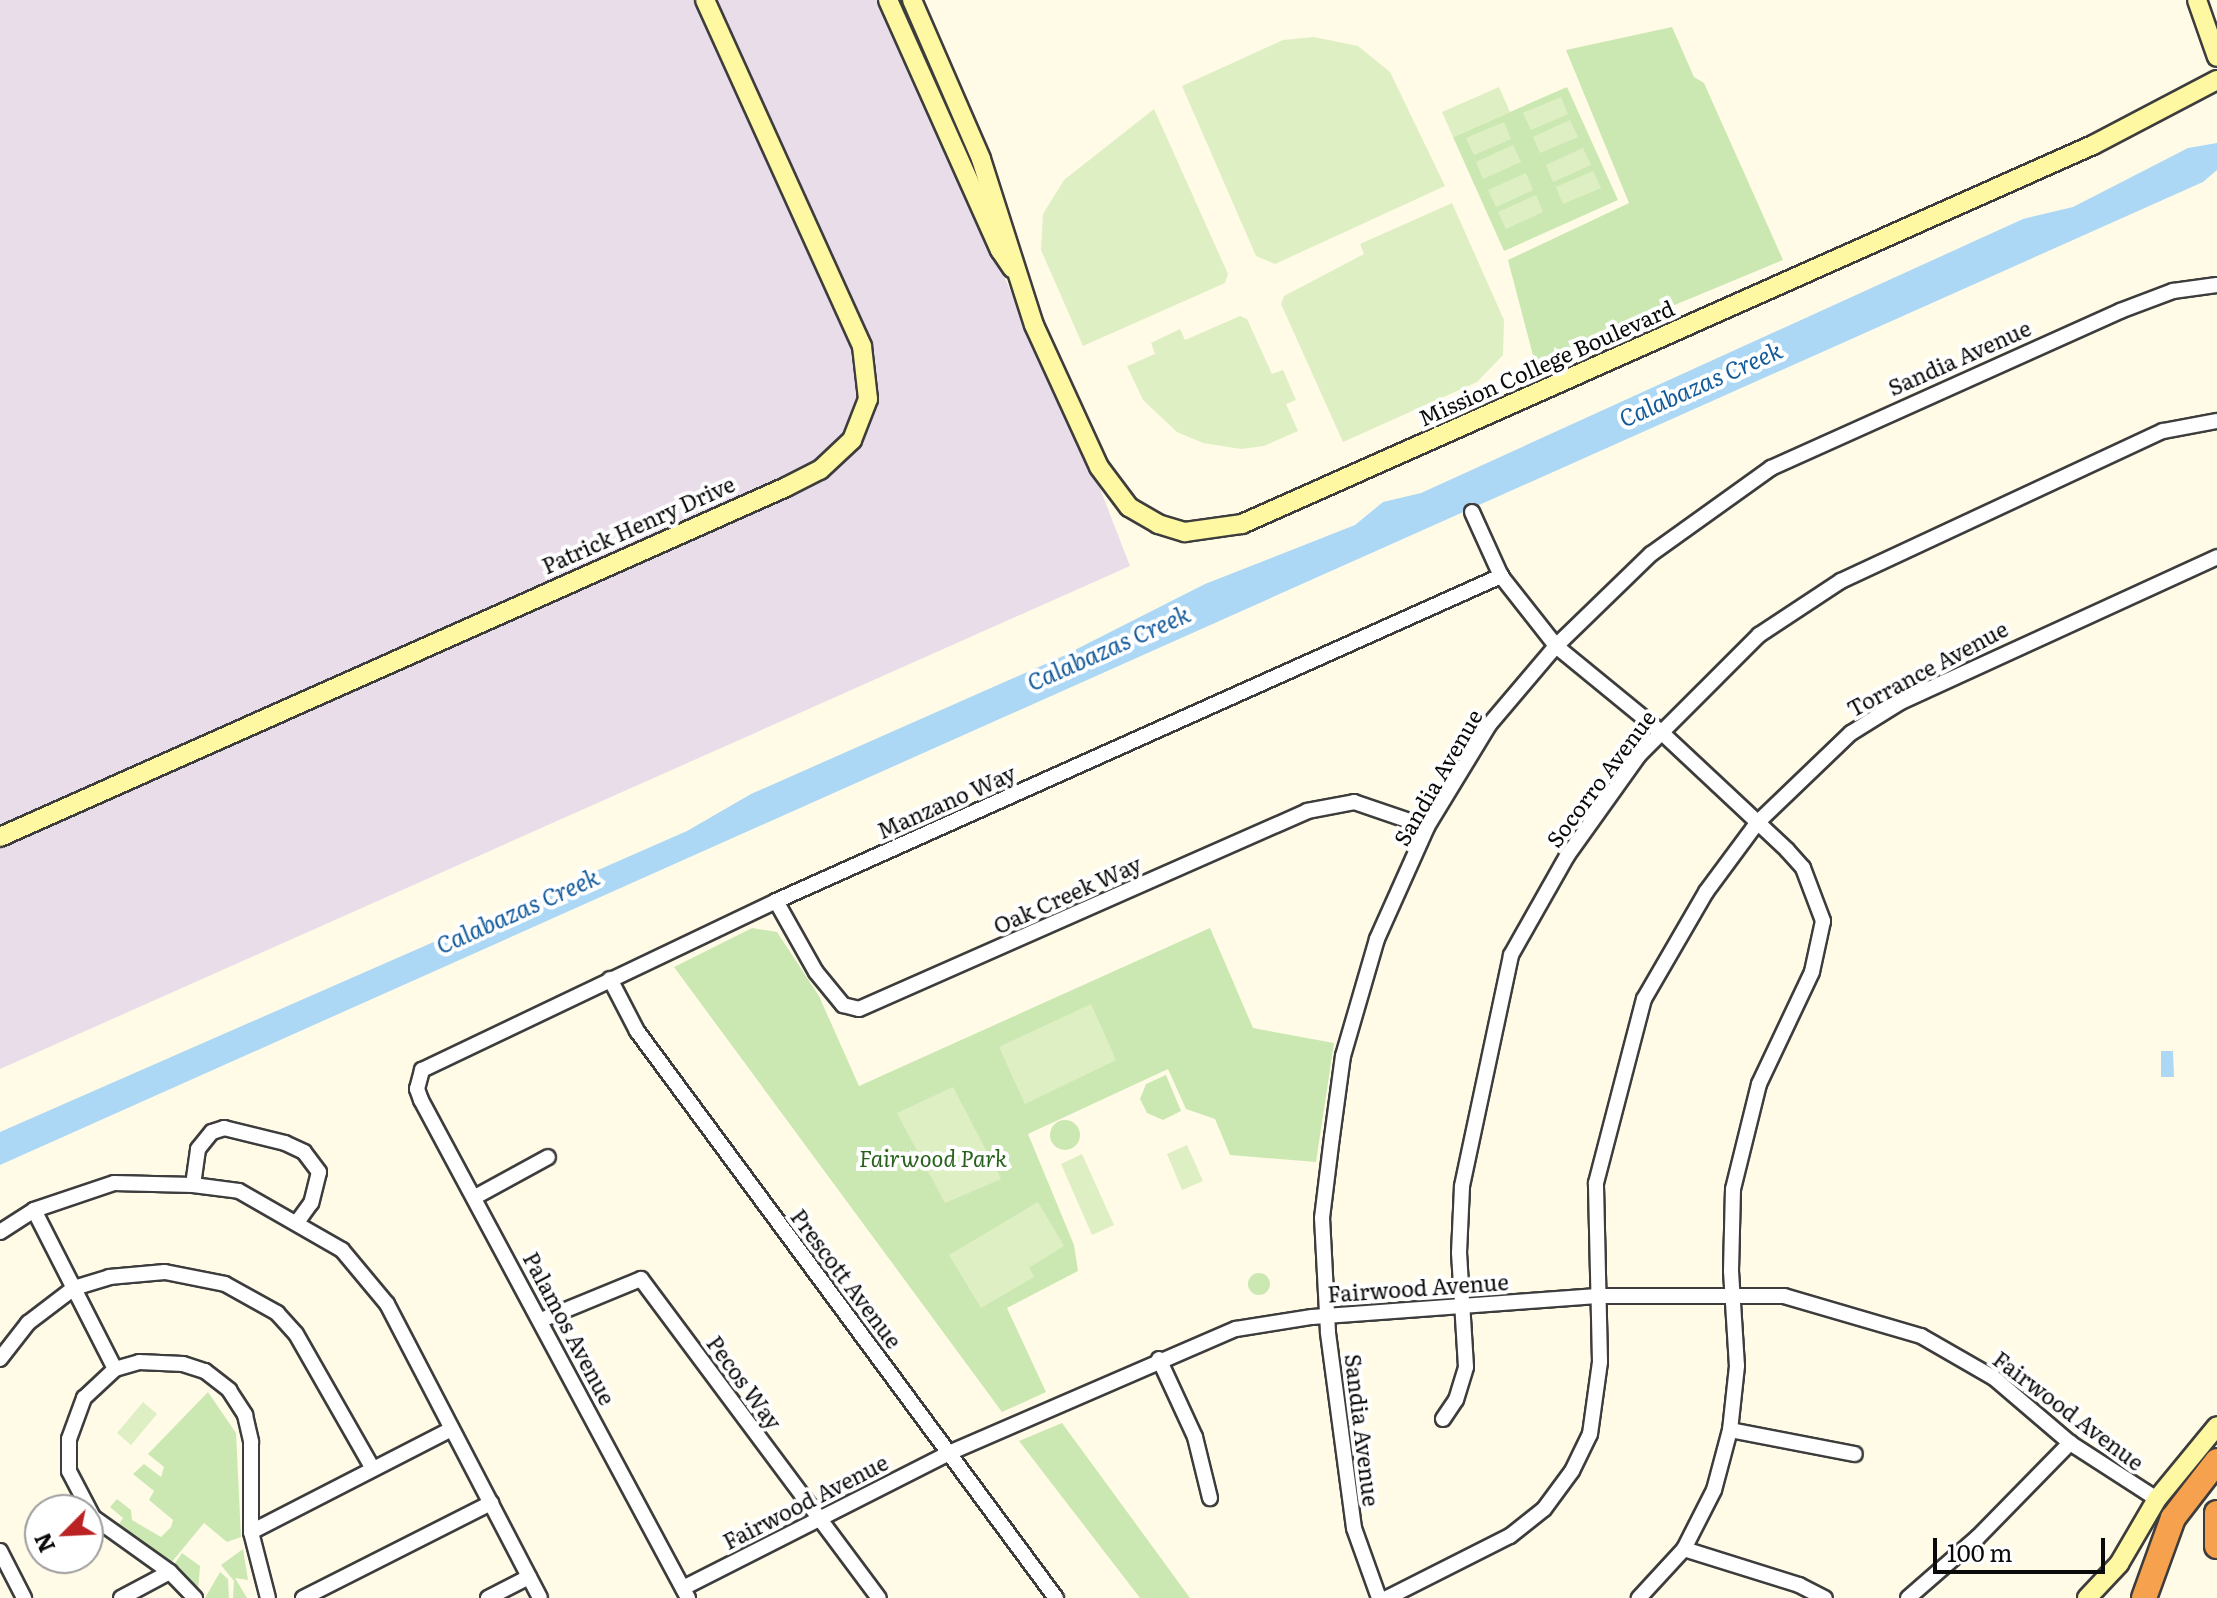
<!DOCTYPE html>
<html>
<head>
<meta charset="utf-8">
<style>
	body { margin:0 }
	#map { position:relative; width:2217px; height:1598px; overflow:hidden; background:#fffbe7; font-family:Literata,serif }
	div>[style] { position:absolute }
	[style*='--x'] { left:calc(var(--x)*1px); top:calc(var(--y)*1px); width:calc(var(--w)*1px); rotate:calc(var(--a)*1deg) }
	.industrial>* { inset:0; background:#e9ddea }
	.green>* { inset:0; background:#cce8b2 }
	.round { border-radius:50% }
	.pitch>* { inset:0; background:#dfefc4 }
	.water>* { inset:0; background:#acd8f6 }
	.roads { filter:drop-shadow(2px 0 #3d3d3d) drop-shadow(-2px 0 #3d3d3d) drop-shadow(0 2px #3d3d3d) drop-shadow(0 -2px #3d3d3d) }
	.street>* { height:14px; margin:-7px; padding:0 7px; transform-origin:7px; border-radius:7px; background:#fff }
	.secondary>* { height:18px; margin:-9px; padding:0 9px; transform-origin:9px; border-radius:9px; background:#fff8a2 }
	.highway>* { height:24px; margin:-12px; padding:0 12px; transform-origin:12px; border-radius:12px; background:#f6a14e }
	span { translate:-50% -50%; white-space:nowrap; text-align:center; line-height:1.15; -webkit-text-stroke:8px #fff; paint-order:stroke }
	.street-label { font-size:22px; color:#0a0a0a }
	.park-label { font-size:22px; color:#27611b; font-style:italic }
	.water-label { font-size:24px; color:#145b9b; font-style:italic }
	.north { position:absolute; left:24px; top:1494px; width:80px; height:80px; box-sizing:border-box; background:#fff; border:2px solid #9d9d9d; border-radius:50%; rotate:246deg; font-size:22px; font-weight:700; line-height:32px; text-align:center; color:#0a0a0a }
	.north::after { content:''; display:block; margin:auto; width:28px; height:36px; background:#ba2224; clip-path:polygon(50% 0,100% 100%,50% 72%,0 100%) }
	.scale { position:absolute; left:1933px; top:1538px; width:172px; height:36px; box-sizing:border-box; border:4px solid #0a0a0a; border-top:0; padding-left:10px; font-size:24px; line-height:28px; white-space:nowrap; color:#0a0a0a; -webkit-text-stroke:6px #fff; paint-order:stroke }
</style>
</head>
<body>
<div id="map">
	<div class="industrial">
		<i style="clip-path:polygon(0 0,877px 0,1092px 468px,1130px 566px,0 1069px)"></i>
	</div>
	<div class="green">
		<i style="clip-path:polygon(1672px 27px,1694px 77px,1704px 83px,1783px 260px,1535px 363px,1508px 260px,1629px 203px,1566px 50px)"></i>
		<i style="clip-path:polygon(1567px 87px,1618px 200px,1504px 251px,1453px 137px)"></i>
		<i style="clip-path:polygon(752px 928px,777px 932px,819px 996px,859px 1086px,1210px 928px,1253px 1028px,1334px 1043px,1316px 1162px,1230px 1155px,1215px 1119px,1186px 1109px,1168px 1069px,1028px 1134px,1074px 1245px,1078px 1271px,1007px 1308px,1046px 1392px,1002px 1412px,674px 967px)"></i>
		<i style="clip-path:polygon(1166px 1075px,1181px 1111px,1163px 1120px,1147px 1113px,1140px 1099px,1146px 1084px)"></i>
		<i class="round" style="left:1050px;top:1120px;width:30px;height:30px"></i>
		<i class="round" style="left:1248px;top:1273px;width:22px;height:22px"></i>
		<i style="clip-path:polygon(208px 1392px,236px 1433px,241px 1537px,227px 1542px,204px 1523px,171px 1563px,118px 1526px,123px 1518px,110px 1507px,117px 1499px,131px 1510px,132px 1520px,161px 1537px,171px 1527px,173px 1520px,149px 1500px,154px 1491px,133px 1474px,144px 1464px,161px 1477px,164px 1467px,148px 1454px)"></i>
		<i style="clip-path:polygon(1062px 1423px,1133px 1520px,1190px 1598px,1140px 1598px,1019px 1441px)"></i>
		<i style="clip-path:polygon(243px 1549px,248px 1580px,235px 1578px,247px 1598px,233px 1598px,234px 1581px,221px 1565px)"></i>
		<i style="clip-path:polygon(182px 1553px,200px 1566px,198px 1591px,173px 1566px)"></i>
		<i style="clip-path:polygon(220px 1572px,228px 1579px,229px 1598px,205px 1598px)"></i>
	</div>
	<div class="pitch">
		<i style="clip-path:polygon(1314px 37px,1358px 46px,1390px 72px,1445px 186px,1275px 264px,1256px 256px,1182px 86px,1283px 40px)"></i>
		<i style="clip-path:polygon(1499px 87px,1510px 112px,1453px 137px,1442px 112px)"></i>
		<i style="clip-path:polygon(1561px 97px,1568px 114px,1531px 130px,1523px 113px)"></i>
		<i style="clip-path:polygon(1154px 109px,1228px 274px,1225px 283px,1083px 346px,1041px 250px,1043px 214px,1064px 180px)"></i>
		<i style="clip-path:polygon(1570px 120px,1578px 137px,1540px 153px,1533px 137px)"></i>
		<i style="clip-path:polygon(1504px 122px,1511px 139px,1474px 155px,1466px 138px)"></i>
		<i style="clip-path:polygon(1513px 145px,1521px 162px,1483px 179px,1476px 162px)"></i>
		<i style="clip-path:polygon(1583px 148px,1591px 165px,1553px 182px,1546px 165px)"></i>
		<i style="clip-path:polygon(1593px 171px,1601px 188px,1563px 204px,1556px 187px)"></i>
		<i style="clip-path:polygon(1526px 173px,1533px 190px,1496px 207px,1488px 190px)"></i>
		<i style="clip-path:polygon(1536px 195px,1543px 212px,1506px 229px,1498px 212px)"></i>
		<i style="clip-path:polygon(1452px 203px,1504px 320px,1503px 355px,1477px 382px,1343px 442px,1281px 304px,1284px 296px,1364px 254px,1360px 244px)"></i>
		<i style="clip-path:polygon(1240px 316px,1247px 319px,1272px 374px,1283px 370px,1296px 400px,1286px 404px,1298px 431px,1264px 446px,1241px 449px,1203px 443px,1177px 432px,1143px 400px,1127px 366px,1155px 354px,1151px 343px,1180px 329px,1185px 340px)"></i>
		<i style="clip-path:polygon(1091px 1004px,1116px 1060px,1025px 1104px,999px 1047px)"></i>
		<i style="clip-path:polygon(953px 1087px,1001px 1179px,945px 1203px,897px 1113px)"></i>
		<i style="clip-path:polygon(1187px 1145px,1203px 1181px,1182px 1190px,1167px 1154px)"></i>
		<i style="clip-path:polygon(1082px 1154px,1114px 1225px,1092px 1235px,1061px 1164px)"></i>
		<i style="clip-path:polygon(1038px 1202px,1064px 1246px,1030px 1267px,1027px 1263px,1034px 1277px,981px 1308px,949px 1255px)"></i>
		<i style="clip-path:polygon(143px 1402px,157px 1414px,131px 1445px,117px 1433px)"></i>
	</div>
	<div class="water">
		<i style="clip-path:polygon(2217px 143px,2217px 170px,2203px 182px,0 1165px,0 1132px,687px 831px,751px 794px,1059px 658px,1205px 584px,1355px 525px,1383px 502px,1421px 493px,2023px 219px,2073px 207px,2188px 148px)"></i>
		<i style="clip-path:polygon(2161px 1051px,2173px 1051px,2174px 1077px,2161px 1077px)"></i>
	</div>
	<div class="roads">
		<div class="street">
			<i style="--x:1472;--y:512;--w:70;--a:65.6"></i>
			<i style="--x:1501;--y:576;--w:89;--a:51.8"></i>
			<i style="--x:1556;--y:646;--w:134;--a:39.3"></i>
			<i style="--x:1660;--y:731;--w:174;--a:43.1"></i>
			<i style="--x:1787;--y:850;--w:24;--a:48"></i>
			<i style="--x:1803;--y:868;--w:57;--a:69.3"></i>
			<i style="--x:1823;--y:921;--w:52;--a:102.2"></i>
			<i style="--x:1812;--y:972;--w:124;--a:115.3"></i>
			<i style="--x:1759;--y:1084;--w:108;--a:103.9"></i>
			<i style="--x:1733;--y:1189;--w:82;--a:91.4"></i>
			<i style="--x:1731;--y:1271;--w:95;--a:86.4"></i>
			<i style="--x:1737;--y:1366;--w:64;--a:96.2"></i>
			<i style="--x:1730;--y:1430;--w:62;--a:104.9"></i>
			<i style="--x:1714;--y:1490;--w:66;--a:117"></i>
			<i style="--x:1684;--y:1549;--w:67;--a:132.6"></i>
			<i style="--x:776;--y:901;--w:81;--a:60.6"></i>
			<i style="--x:816;--y:972;--w:43;--a:50.7"></i>
			<i style="--x:843;--y:1005;--w:16;--a:14"></i>
			<i style="--x:859;--y:1009;--w:490;--a:-23.8"></i>
			<i style="--x:1307;--y:811;--w:48;--a:-10.8"></i>
			<i style="--x:1354;--y:802;--w:77;--a:18.9"></i>
			<i style="--x:610;--y:979;--w:59;--a:62.6"></i>
			<i style="--x:637;--y:1031;--w:705;--a:53.54"></i>
			<i style="--x:193;--y:1185;--w:36;--a:-82"></i>
			<i style="--x:198;--y:1149;--w:22;--a:-51"></i>
			<i style="--x:212;--y:1132;--w:13;--a:-18"></i>
			<i style="--x:224;--y:1128;--w:63;--a:13.8"></i>
			<i style="--x:285;--y:1143;--w:21;--a:25"></i>
			<i style="--x:304;--y:1152;--w:25;--a:53"></i>
			<i style="--x:319;--y:1172;--w:32;--a:104"></i>
			<i style="--x:311;--y:1203;--w:22;--a:126"></i>
			<i style="--x:475;--y:1197;--w:83;--a:-28.7"></i>
			<i style="--x:34;--y:1210;--w:178;--a:63"></i>
			<i style="--x:0;--y:1232;--w:40;--a:-32.9"></i>
			<i style="--x:34;--y:1210;--w:84;--a:-18.6"></i>
			<i style="--x:114;--y:1183;--w:79;--a:1.5"></i>
			<i style="--x:193;--y:1185;--w:46;--a:7.4"></i>
			<i style="--x:239;--y:1191;--w:119;--a:29.8"></i>
			<i style="--x:342;--y:1250;--w:70;--a:50.2"></i>
			<i style="--x:387;--y:1304;--w:331;--a:62.5"></i>
			<i style="--x:541;--y:1320;--w:108;--a:-22.3"></i>
			<i style="--x:641;--y:1279;--w:398;--a:53.3"></i>
			<i style="--x:0;--y:1359;--w:46;--a:-52.1"></i>
			<i style="--x:28;--y:1323;--w:58;--a:-37.3"></i>
			<i style="--x:74;--y:1288;--w:37;--a:-17"></i>
			<i style="--x:109;--y:1277;--w:56;--a:-5.1"></i>
			<i style="--x:165;--y:1272;--w:61;--a:11.3"></i>
			<i style="--x:225;--y:1284;--w:60;--a:29.1"></i>
			<i style="--x:277;--y:1313;--w:28;--a:48"></i>
			<i style="--x:296;--y:1334;--w:155;--a:60.3"></i>
			<i style="--x:1159;--y:1359;--w:86;--a:65.2"></i>
			<i style="--x:1195;--y:1437;--w:63;--a:76.2"></i>
			<i style="--x:1443;--y:1419;--w:23;--a:-56"></i>
			<i style="--x:1456;--y:1400;--w:34;--a:-73"></i>
			<i style="--x:1466;--y:1367;--w:114;--a:-93.5"></i>
			<i style="--x:1459;--y:1253;--w:67;--a:-87.4"></i>
			<i style="--x:1462;--y:1186;--w:236;--a:-78"></i>
			<i style="--x:1511;--y:955;--w:114;--a:-60.5"></i>
			<i style="--x:1567;--y:856;--w:124;--a:-54.5"></i>
			<i style="--x:1639;--y:755;--w:170;--a:-45"></i>
			<i style="--x:1759;--y:635;--w:98;--a:-33.4"></i>
			<i style="--x:1841;--y:581;--w:355;--a:-25"></i>
			<i style="--x:2163;--y:431;--w:55;--a:-10.5"></i>
			<i style="--x:1730;--y:1430;--w:127;--a:10.9"></i>
			<i style="--x:251;--y:1532;--w:225;--a:-27.2"></i>
			<i style="--x:1684;--y:1549;--w:121;--a:17.4"></i>
			<i style="--x:1799;--y:1585;--w:29;--a:27"></i>
			<i style="--x:0;--y:1551;--w:53;--a:62.9"></i>
			<i style="--x:683;--y:1588;--w:298;--a:-26.9"></i>
			<i style="--x:949;--y:1453;--w:313;--a:-23.4"></i>
			<i style="--x:1236;--y:1329;--w:77;--a:-9"></i>
			<i style="--x:1312;--y:1317;--w:286;--a:-4.2"></i>
			<i style="--x:1597;--y:1296;--w:187;--a:0"></i>
			<i style="--x:1784;--y:1296;--w:143;--a:16.3"></i>
			<i style="--x:1921;--y:1336;--w:84;--a:29.9"></i>
			<i style="--x:1994;--y:1378;--w:100;--a:40.5"></i>
			<i style="--x:2070;--y:1443;--w:103;--a:32.8"></i>
			<i style="--x:121;--y:1598;--w:55;--a:-28"></i>
			<i style="--x:195;--y:1598;--w:36;--a:-134"></i>
			<i style="--x:170;--y:1572;--w:95;--a:-144.5"></i>
			<i style="--x:93;--y:1517;--w:52;--a:-117.6"></i>
			<i style="--x:69;--y:1471;--w:32;--a:-90"></i>
			<i style="--x:69;--y:1439;--w:44;--a:-69.9"></i>
			<i style="--x:84;--y:1398;--w:42;--a:-43.1"></i>
			<i style="--x:115;--y:1369;--w:25;--a:-16"></i>
			<i style="--x:139;--y:1362;--w:44;--a:2.6"></i>
			<i style="--x:183;--y:1364;--w:23;--a:18"></i>
			<i style="--x:205;--y:1371;--w:31;--a:38"></i>
			<i style="--x:229;--y:1390;--w:30;--a:57"></i>
			<i style="--x:245;--y:1415;--w:28;--a:77"></i>
			<i style="--x:251;--y:1442;--w:90;--a:90"></i>
			<i style="--x:251;--y:1532;--w:68;--a:75.6"></i>
			<i style="--x:303;--y:1598;--w:211;--a:-26.8"></i>
			<i style="--x:488;--y:1598;--w:46;--a:-27.1"></i>
			<i style="--x:688;--y:1598;--w:565;--a:-118.2"></i>
			<i style="--x:421;--y:1100;--w:12;--a:-110"></i>
			<i style="--x:417;--y:1089;--w:20;--a:-75"></i>
			<i style="--x:422;--y:1070;--w:392;--a:-25.5"></i>
			<i style="--x:776;--y:901;--w:795;--a:-24.15"></i>
			<i style="--x:1379;--y:1598;--w:74;--a:-109.7"></i>
			<i style="--x:1354;--y:1528;--w:198;--a:-97.6"></i>
			<i style="--x:1328;--y:1332;--w:114;--a:-93"></i>
			<i style="--x:1322;--y:1218;--w:82;--a:-83"></i>
			<i style="--x:1332;--y:1137;--w:82;--a:-82.3"></i>
			<i style="--x:1343;--y:1056;--w:122;--a:-73.8"></i>
			<i style="--x:1377;--y:939;--w:123;--a:-65.9"></i>
			<i style="--x:1427;--y:827;--w:119;--a:-58.7"></i>
			<i style="--x:1489;--y:725;--w:104;--a:-49.7"></i>
			<i style="--x:1556;--y:646;--w:132;--a:-44.1"></i>
			<i style="--x:1651;--y:554;--w:148;--a:-35.6"></i>
			<i style="--x:1771;--y:468;--w:383;--a:-24.2"></i>
			<i style="--x:2120;--y:311;--w:57;--a:-20.7"></i>
			<i style="--x:2173;--y:291;--w:44;--a:-7.8"></i>
			<i style="--x:1387;--y:1598;--w:138;--a:-26.8"></i>
			<i style="--x:1510;--y:1536;--w:43;--a:-38.5"></i>
			<i style="--x:1544;--y:1509;--w:47;--a:-53.6"></i>
			<i style="--x:1572;--y:1471;--w:41;--a:-64.1"></i>
			<i style="--x:1590;--y:1434;--w:73;--a:-82.1"></i>
			<i style="--x:1600;--y:1362;--w:179;--a:-91.3"></i>
			<i style="--x:1596;--y:1183;--w:190;--a:-75.4"></i>
			<i style="--x:1644;--y:999;--w:124;--a:-59.9"></i>
			<i style="--x:1706;--y:892;--w:86;--a:-53.5"></i>
			<i style="--x:1757;--y:823;--w:130;--a:-43.8"></i>
			<i style="--x:1851;--y:733;--w:59;--a:-31.8"></i>
			<i style="--x:1901;--y:702;--w:348;--a:-24.6"></i>
			<i style="--x:1908;--y:1598;--w:93;--a:-41.1"></i>
			<i style="--x:1978;--y:1537;--w:132;--a:-45.6"></i>
		</div>
		<div class="secondary">
			<i style="--x:888;--y:0;--w:274;--a:65.9"></i>
			<i style="--x:1000;--y:250;--w:22;--a:56"></i>
			<i style="--x:912;--y:0;--w:173;--a:66.5"></i>
			<i style="--x:981;--y:159;--w:174;--a:72.3"></i>
			<i style="--x:1034;--y:325;--w:156;--a:65.4"></i>
			<i style="--x:1099;--y:467;--w:50;--a:53.1"></i>
			<i style="--x:1129;--y:507;--w:34;--a:30"></i>
			<i style="--x:1158;--y:524;--w:28;--a:17"></i>
			<i style="--x:1185;--y:532;--w:58;--a:-8"></i>
			<i style="--x:1242;--y:524;--w:932;--a:-24.01"></i>
			<i style="--x:2093;--y:145;--w:140;--a:-27.7"></i>
			<i style="--x:2197;--y:0;--w:60;--a:70.7"></i>
			<i style="--x:0;--y:837;--w:860;--a:-24"></i>
			<i style="--x:786;--y:487;--w:38;--a:-27"></i>
			<i style="--x:820;--y:470;--w:44;--a:-43.2"></i>
			<i style="--x:852;--y:440;--w:44;--a:-68.7"></i>
			<i style="--x:868;--y:399;--w:53;--a:-96.5"></i>
			<i style="--x:862;--y:346;--w:380;--a:-114.4"></i>
			<i style="--x:2087;--y:1598;--w:47;--a:-46.7"></i>
			<i style="--x:2119;--y:1564;--w:75;--a:-59.7"></i>
			<i style="--x:2157;--y:1499;--w:94;--a:-50.6"></i>
		</div>
		<div class="highway">
			<i style="--x:2217;--y:1513;--w:33;--a:90"></i>
			<i style="--x:2144;--y:1598;--w:85;--a:-70.1"></i>
			<i style="--x:2173;--y:1518;--w:72;--a:-52.3"></i>
		</div>
	</div>
	<div class="street-label">
		<span style="left:1959px;top:357px;rotate:-24deg">Sandia Avenue</span>
		<span style="left:1546px;top:362px;rotate:-24deg">Mission College Boulevard</span>
		<span style="left:638px;top:524px;rotate:-24deg">Patrick Henry Drive</span>
		<span style="left:1927px;top:668px;rotate:-28deg">Torrance Avenue</span>
		<span style="left:1437px;top:777px;rotate:-60deg">Sandia Avenue</span>
		<span style="left:1600px;top:778px;rotate:-53deg">Socorro Avenue</span>
		<span style="left:946px;top:801px;rotate:-24deg">Manzano Way</span>
		<span style="left:1067px;top:894px;rotate:-24deg">Oak Creek Way</span>
		<span style="left:847px;top:1278px;rotate:53deg">Prescott Avenue</span>
		<span style="left:1418px;top:1287px;rotate:-4deg">Fairwood Avenue</span>
		<span style="left:570px;top:1328px;rotate:62deg">Palamos Avenue</span>
		<span style="left:745px;top:1382px;rotate:54deg">Pecos Way</span>
		<span style="left:2069px;top:1410px;rotate:37deg">Fairwood Avenue</span>
		<span style="left:1363px;top:1430px;rotate:83deg">Sandia Avenue</span>
		<span style="left:805px;top:1501px;rotate:-27deg">Fairwood Avenue</span>
	</div>
	<div class="park-label">
		<span style="left:933px;top:1158px">Fairwood Park</span>
	</div>
	<div class="water-label">
		<span style="left:1700px;top:383px;rotate:-24deg">Calabazas Creek</span>
		<span style="left:1108px;top:647px;rotate:-24deg">Calabazas Creek</span>
		<span style="left:517px;top:910px;rotate:-24deg">Calabazas Creek</span>
	</div>
	<div class="north">N</div>
	<div class="scale">100 m</div>
</div>
</body>
</html>
